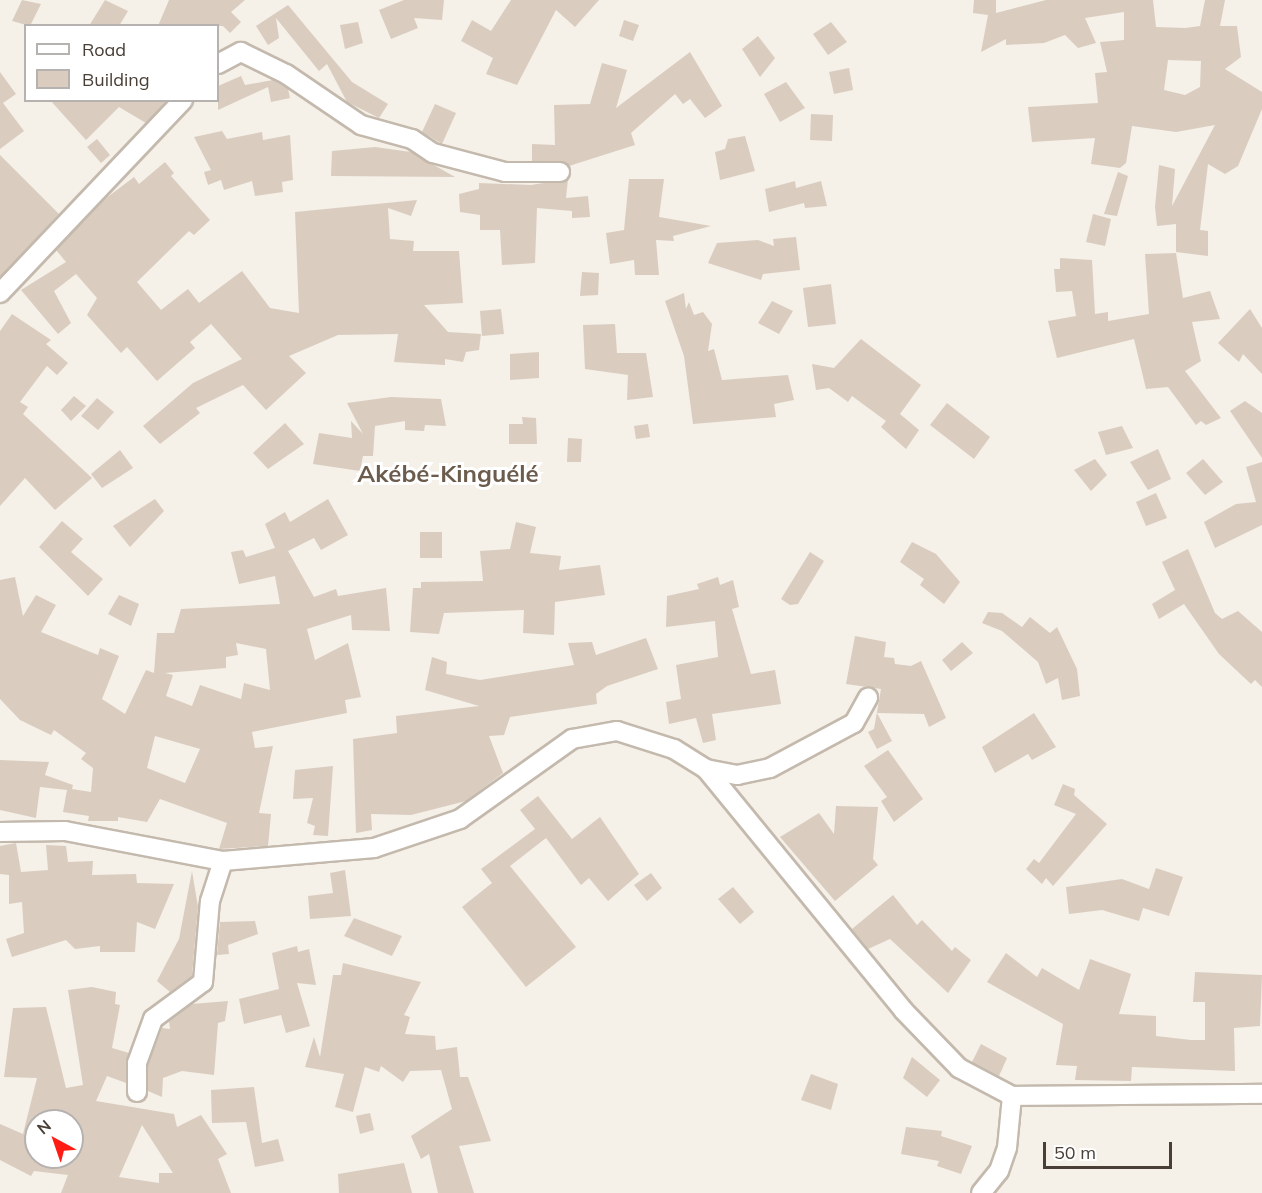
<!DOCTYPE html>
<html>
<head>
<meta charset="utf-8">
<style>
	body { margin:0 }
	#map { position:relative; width:1262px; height:1193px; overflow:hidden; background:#f5f0e8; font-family:Mulish,sans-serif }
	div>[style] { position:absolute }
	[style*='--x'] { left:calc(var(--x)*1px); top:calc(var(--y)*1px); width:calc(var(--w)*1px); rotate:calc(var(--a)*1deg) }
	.building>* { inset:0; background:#dacdc0 }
	.roads { filter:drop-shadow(2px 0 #c4b9ad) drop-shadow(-2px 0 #c4b9ad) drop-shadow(0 2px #c4b9ad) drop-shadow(0 -2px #c4b9ad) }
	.minor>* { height:18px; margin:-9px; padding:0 9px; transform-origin:9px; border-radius:9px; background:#fff }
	span { translate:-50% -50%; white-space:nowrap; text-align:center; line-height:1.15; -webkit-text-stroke:6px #fff; paint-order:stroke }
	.district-label { font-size:24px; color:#6c5c4d; font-weight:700 }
	.legend { position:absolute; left:24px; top:24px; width:195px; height:78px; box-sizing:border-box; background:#fff; border:2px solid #b6b2af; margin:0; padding:8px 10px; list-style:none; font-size:18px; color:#493f36 }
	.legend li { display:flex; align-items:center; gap:12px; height:30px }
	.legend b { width:30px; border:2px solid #b6b2af }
	.north { position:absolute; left:24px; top:1109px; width:60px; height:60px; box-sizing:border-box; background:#fff; border:2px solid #b6b2af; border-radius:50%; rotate:320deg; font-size:16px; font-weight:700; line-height:24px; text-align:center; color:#493f36 }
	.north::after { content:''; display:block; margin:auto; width:21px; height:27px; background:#ff1c15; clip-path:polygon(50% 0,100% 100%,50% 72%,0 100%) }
	.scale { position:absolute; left:1043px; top:1142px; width:129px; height:27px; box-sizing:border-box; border:3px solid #493f36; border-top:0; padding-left:8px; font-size:18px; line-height:21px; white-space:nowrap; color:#493f36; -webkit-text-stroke:4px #fff; paint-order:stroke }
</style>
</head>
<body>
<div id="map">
	<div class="building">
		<i style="clip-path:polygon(22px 0,41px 4px,30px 26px,12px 21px)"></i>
		<i style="clip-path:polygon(105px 0,128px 11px,119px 26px,89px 26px)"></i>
		<i style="clip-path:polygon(169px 0,245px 0,231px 12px,241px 22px,230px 33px,223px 26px,158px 26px)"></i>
		<i style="clip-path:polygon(404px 0,444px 0,442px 20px,414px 18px,418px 28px,391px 39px,379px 10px)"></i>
		<i style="clip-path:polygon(511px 0,599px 0,575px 27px,556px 10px,517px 85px,486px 74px,493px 58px,461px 41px,472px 20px,491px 31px)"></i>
		<i style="clip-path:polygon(evenodd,974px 0,996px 0,996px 13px,1046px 0,1153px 0,1156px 27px,1185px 28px,1200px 26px,1205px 0,1225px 0,1220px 26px,1237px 26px,1241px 57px,1225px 69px,1262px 92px,1262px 109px,1238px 166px,1225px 174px,1208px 164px,1200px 230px,1208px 231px,1208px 256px,1176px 252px,1176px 224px,1157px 226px,1155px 207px,1159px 165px,1175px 169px,1172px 206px,1215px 125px,1176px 132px,1132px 126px,1126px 163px,1120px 168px,1091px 164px,1095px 138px,1032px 142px,1028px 107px,1098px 103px,1095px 73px,1107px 72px,1100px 42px,1124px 40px,1124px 12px,1085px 18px,1096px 43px,1078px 48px,1065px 35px,1044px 43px,1006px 45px,1006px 39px,981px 52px,988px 15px,973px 13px,974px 0,1168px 60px,1201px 61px,1200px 87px,1185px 95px,1164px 90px,1168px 60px)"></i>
		<i style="clip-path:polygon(288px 5px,352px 82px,388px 104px,379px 118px,347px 102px,327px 64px,319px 71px,276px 18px,279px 38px,268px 45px,256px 26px)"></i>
		<i style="clip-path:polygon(624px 20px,639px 25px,633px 41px,619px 36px)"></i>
		<i style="clip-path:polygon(358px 22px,363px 43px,345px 49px,340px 25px)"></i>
		<i style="clip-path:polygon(831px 22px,847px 42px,828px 55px,813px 34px)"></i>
		<i style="clip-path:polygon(758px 36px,775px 58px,760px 77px,742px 49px)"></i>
		<i style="clip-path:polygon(690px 52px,722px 106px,705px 118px,690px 99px,683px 104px,675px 94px,631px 133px,635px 145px,569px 166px,532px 161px,532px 144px,555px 145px,554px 105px,590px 104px,602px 63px,627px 70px,616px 108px)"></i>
		<i style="clip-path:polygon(849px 68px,853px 90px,834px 94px,829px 72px)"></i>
		<i style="clip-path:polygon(0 72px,16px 94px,3px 103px,24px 131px,0 149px)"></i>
		<i style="clip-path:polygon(241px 76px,245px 85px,273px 80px,288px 89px,290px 98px,271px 102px,268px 87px,218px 110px,218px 86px)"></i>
		<i style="clip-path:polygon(786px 82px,805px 108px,780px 122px,764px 94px)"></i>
		<i style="clip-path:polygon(50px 100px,167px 100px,146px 123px,119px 107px,86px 140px)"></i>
		<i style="clip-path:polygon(435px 104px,456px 113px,442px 144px,422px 132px)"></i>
		<i style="clip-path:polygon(811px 114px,833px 115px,832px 141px,810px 140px)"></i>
		<i style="clip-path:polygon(222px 131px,227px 139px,262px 132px,263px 140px,290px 135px,293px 180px,282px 182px,283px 192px,255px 196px,252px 181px,224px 190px,221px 180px,208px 185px,204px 172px,211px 170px,194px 137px)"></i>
		<i style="clip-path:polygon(745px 136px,755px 171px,720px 180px,715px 152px,725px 149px,728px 139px)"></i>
		<i style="clip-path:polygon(97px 139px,110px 155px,101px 163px,87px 147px)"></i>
		<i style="clip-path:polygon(375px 147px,411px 152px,455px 177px,331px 176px,332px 151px)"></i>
		<i style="clip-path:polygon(0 155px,59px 214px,0 277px)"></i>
		<i style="clip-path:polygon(165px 162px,174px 173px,171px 176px,210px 220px,194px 235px,189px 231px,137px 282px,161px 310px,188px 289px,199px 303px,242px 271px,270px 308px,299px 313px,295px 212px,417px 200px,411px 216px,388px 208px,390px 239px,414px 241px,413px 251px,459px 251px,463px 303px,424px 305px,448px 332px,481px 334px,479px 350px,466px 352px,463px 362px,445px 359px,445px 365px,394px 362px,398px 334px,338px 335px,289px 356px,306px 373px,266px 410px,243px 385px,196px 408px,200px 413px,160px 444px,143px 426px,193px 383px,242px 359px,211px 324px,190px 342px,195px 348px,157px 381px,127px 347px,121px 353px,87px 315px,97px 298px,76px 274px,54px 291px,71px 323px,58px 334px,21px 290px,66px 262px,56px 250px,105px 199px,134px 177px,139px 184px)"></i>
		<i style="clip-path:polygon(1118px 172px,1128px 176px,1117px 216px,1104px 214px)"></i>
		<i style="clip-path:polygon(568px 179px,566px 198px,588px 196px,590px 217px,572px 218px,572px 211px,537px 208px,535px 263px,502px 265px,500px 230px,480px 230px,480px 215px,460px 212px,459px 194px,479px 189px,479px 183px,531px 185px)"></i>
		<i style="clip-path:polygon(629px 179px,664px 179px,659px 217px,711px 226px,673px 236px,674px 241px,656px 240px,659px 275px,635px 275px,634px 260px,610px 264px,606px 233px,624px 230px)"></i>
		<i style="clip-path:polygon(795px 181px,796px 188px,821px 181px,827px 206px,805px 208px,804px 203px,769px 212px,765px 189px)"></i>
		<i style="clip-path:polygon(1093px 214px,1111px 219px,1105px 246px,1086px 242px)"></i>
		<i style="clip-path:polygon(796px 237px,800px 270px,763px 274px,761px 280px,708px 263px,717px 243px,758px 240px,774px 246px,773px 239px)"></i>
		<i style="clip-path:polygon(1176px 253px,1183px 298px,1210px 291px,1220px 319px,1192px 322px,1201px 361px,1185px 371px,1221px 418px,1206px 425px,1201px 421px,1196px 425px,1168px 387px,1146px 389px,1134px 339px,1057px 358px,1048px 321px,1076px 316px,1072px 291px,1056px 292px,1054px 269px,1060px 269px,1060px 258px,1092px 260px,1095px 314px,1108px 312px,1108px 321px,1149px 314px,1145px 254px)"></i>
		<i style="clip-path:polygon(582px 272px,599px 273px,598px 295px,580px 296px)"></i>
		<i style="clip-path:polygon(831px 284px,836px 324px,808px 327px,803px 288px)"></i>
		<i style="clip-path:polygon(684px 293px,686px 309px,689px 302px,694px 315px,703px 312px,712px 324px,708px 351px,714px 349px,722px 380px,788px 375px,794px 400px,774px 404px,776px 417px,693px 424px,684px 356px,665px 301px)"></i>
		<i style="clip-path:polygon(772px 301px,793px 311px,779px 334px,758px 323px)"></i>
		<i style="clip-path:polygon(501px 309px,504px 334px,482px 336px,480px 311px)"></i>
		<i style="clip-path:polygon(1250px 309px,1262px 328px,1262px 374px,1243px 354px,1239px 362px,1218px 343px)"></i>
		<i style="clip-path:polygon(12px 314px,51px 340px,46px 344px,68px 363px,57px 375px,47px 366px,20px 402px,28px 407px,23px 414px,92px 478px,55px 510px,25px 478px,0 506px,0 331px)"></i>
		<i style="clip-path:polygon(615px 324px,617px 353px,646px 353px,653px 397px,627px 400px,628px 375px,585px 369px,583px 325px)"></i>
		<i style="clip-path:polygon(861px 339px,921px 385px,900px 414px,919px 430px,906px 449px,881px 427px,886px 421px,852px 396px,848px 402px,829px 388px,816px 390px,812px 364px,834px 368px)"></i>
		<i style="clip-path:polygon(539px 352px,539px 378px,510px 380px,510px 354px)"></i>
		<i style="clip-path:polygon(74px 396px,86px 406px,71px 421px,61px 410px)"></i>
		<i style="clip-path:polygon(391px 397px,441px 399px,446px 426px,425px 425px,424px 431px,405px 430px,405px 421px,375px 426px,373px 456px,363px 456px,360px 471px,313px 464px,319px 433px,352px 438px,351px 421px,363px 434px,347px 403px)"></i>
		<i style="clip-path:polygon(97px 398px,114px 412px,98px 430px,81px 416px)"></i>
		<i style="clip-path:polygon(1245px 401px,1262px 413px,1262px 458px,1230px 411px)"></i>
		<i style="clip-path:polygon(947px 403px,990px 437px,974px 459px,930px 425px)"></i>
		<i style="clip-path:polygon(522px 417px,536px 418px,537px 444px,509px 444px,509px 424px,523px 424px)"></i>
		<i style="clip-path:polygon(285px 423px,304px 444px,268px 469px,253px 453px)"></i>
		<i style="clip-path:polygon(648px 424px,650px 437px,636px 439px,634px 426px)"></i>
		<i style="clip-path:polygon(1122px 426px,1133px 448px,1106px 455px,1098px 432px)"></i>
		<i style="clip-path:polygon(568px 438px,582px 439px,581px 462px,567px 462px)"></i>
		<i style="clip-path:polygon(1158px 449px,1171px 479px,1148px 490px,1130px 462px)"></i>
		<i style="clip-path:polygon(120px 450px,133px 468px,102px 488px,91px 474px)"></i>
		<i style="clip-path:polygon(1095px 459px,1107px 475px,1091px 491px,1074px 470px)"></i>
		<i style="clip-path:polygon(1203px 459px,1223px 482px,1205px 495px,1186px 473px)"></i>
		<i style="clip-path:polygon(1262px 462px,1262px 525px,1215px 548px,1204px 522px,1236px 504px,1256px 502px,1246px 467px)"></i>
		<i style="clip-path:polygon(1156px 493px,1167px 518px,1146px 526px,1136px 502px)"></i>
		<i style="clip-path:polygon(155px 499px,164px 511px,130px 547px,113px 526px)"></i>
		<i style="clip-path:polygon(evenodd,328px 499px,348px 535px,321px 550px,314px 538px,288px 551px,314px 597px,336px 589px,338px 596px,386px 588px,390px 631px,352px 630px,351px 615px,307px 629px,315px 660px,348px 643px,361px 697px,345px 700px,347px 713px,252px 732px,255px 748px,273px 746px,259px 813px,271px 814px,268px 846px,219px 849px,227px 823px,160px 799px,147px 822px,118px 817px,118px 821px,88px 821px,89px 816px,63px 812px,67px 790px,40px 787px,36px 818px,0 810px,0 760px,49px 762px,45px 775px,73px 785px,72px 789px,91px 792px,93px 768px,81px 759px,86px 753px,54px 730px,51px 735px,20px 720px,0 699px,0 580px,15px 577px,23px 616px,36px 595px,56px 605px,41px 632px,98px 655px,100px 648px,119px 656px,102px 699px,125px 714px,146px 670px,154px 673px,157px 633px,174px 633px,181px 609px,280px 604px,275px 576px,239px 584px,231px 552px,243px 550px,246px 557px,275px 548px,265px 524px,285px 512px,290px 522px,328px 499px,236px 643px,266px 649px,270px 690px,244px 683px,241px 699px,200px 685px,192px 706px,166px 696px,173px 675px,165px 673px,226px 668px,226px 657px,238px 655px,236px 643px,328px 499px,155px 736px,200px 749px,185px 783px,147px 768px,155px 736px)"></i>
		<i style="clip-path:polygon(62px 521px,83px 539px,71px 552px,103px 579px,88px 596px,39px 547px)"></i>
		<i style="clip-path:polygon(516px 522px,536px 527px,530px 553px,561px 556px,559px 570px,600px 565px,605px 595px,555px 602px,554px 635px,523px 633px,524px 610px,444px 613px,439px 634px,410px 632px,413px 588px,421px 588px,421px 582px,483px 581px,480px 551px,510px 549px)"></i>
		<i style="clip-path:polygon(420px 532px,442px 532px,442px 558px,420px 558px)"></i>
		<i style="clip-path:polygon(912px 542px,936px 554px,960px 582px,944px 604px,920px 585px,924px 579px,900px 562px)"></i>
		<i style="clip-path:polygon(1188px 549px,1215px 613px,1222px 619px,1238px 611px,1262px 632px,1262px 687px,1255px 680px,1251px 684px,1219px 654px,1184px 604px,1159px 619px,1152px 604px,1175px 590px,1162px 562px)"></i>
		<i style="clip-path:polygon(810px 552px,824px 561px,798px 604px,790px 605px,781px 599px)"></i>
		<i style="clip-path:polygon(718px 577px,720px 585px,733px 580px,739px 607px,732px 609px,751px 674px,775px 670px,781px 704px,712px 714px,716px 740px,703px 743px,696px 718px,669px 724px,666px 702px,681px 699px,676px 665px,718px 657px,715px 621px,666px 627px,667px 596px,699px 589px,697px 584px)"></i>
		<i style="clip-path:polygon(119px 595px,139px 604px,131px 626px,108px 614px)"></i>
		<i style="clip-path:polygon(988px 612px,1002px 613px,1022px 627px,1030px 617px,1050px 633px,1057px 627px,1077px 669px,1080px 696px,1062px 700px,1058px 678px,1046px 684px,1038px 662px,1002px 631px,982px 623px)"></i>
		<i style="clip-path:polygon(855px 636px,886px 642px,884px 657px,894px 658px,895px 664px,911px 666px,921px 661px,946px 718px,929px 727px,924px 714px,877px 713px,892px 741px,877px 749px,868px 732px,874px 729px,881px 689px,846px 684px)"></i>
		<i style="clip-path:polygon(646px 638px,658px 669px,607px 686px,596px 694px,597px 704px,510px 717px,504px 735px,489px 736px,503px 773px,466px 801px,411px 815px,371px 814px,372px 830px,356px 833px,353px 739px,397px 733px,396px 716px,479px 706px,425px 690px,432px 657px,447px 662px,446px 674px,480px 680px,574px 665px,568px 643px,592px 642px,596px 655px)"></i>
		<i style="clip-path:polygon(962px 642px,973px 653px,951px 671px,942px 660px)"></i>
		<i style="clip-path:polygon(1034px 713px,1056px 747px,1032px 760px,1028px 754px,995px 773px,982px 747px)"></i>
		<i style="clip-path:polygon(888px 750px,923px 799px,894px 822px,881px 801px,887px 797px,864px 766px)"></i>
		<i style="clip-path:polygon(333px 766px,328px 836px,313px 835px,315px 826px,307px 823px,313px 798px,293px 799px,295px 770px)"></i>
		<i style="clip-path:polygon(1063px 784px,1075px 789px,1074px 795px,1107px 824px,1053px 886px,1046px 878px,1042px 884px,1026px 869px,1034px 859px,1039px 863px,1076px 814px,1054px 805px)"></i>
		<i style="clip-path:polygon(538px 796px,572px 839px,600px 817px,639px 874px,608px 901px,589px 878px,581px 885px,546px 838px,510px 866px,576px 947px,526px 987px,462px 907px,492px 883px,481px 869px,535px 829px,520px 810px)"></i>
		<i style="clip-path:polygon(836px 806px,878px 807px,873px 859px,878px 865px,835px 901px,780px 837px,819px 813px,834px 834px)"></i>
		<i style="clip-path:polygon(16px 843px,21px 872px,48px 870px,46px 845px,66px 846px,68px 862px,93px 861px,92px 875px,136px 874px,137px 883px,174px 884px,155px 929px,137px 922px,135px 952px,100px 952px,100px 946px,75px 949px,66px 940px,12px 957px,6px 939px,24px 933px,22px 902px,9px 904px,9px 875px,0 874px,0 846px)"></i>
		<i style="clip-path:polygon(1156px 868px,1183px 877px,1169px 916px,1143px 908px,1139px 921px,1102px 910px,1069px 914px,1066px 887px,1122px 879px,1149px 889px)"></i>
		<i style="clip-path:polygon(345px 870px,351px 916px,310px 919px,308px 896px,333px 893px,330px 873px)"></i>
		<i style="clip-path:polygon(192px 871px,198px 907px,192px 976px,170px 992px,157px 981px,179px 939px)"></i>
		<i style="clip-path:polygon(651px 873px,662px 888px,647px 901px,634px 885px)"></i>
		<i style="clip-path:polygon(733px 887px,754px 912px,740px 924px,718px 899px)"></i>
		<i style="clip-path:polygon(893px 895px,917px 925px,922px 920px,952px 951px,955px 947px,971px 960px,948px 993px,890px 939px,868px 949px,852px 929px)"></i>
		<i style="clip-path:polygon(354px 918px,402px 936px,392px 956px,344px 936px)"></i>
		<i style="clip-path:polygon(255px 921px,258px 934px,228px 945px,229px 954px,217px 955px,220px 922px)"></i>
		<i style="clip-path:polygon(297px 946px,298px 952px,309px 949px,316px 985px,297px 983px,310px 1026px,286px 1033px,281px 1015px,244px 1024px,239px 999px,279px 989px,272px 953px)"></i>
		<i style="clip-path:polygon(1006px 953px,1037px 977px,1042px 968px,1079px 990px,1090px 959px,1131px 974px,1119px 1014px,1156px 1016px,1156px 1036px,1191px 1040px,1205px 1040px,1205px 1002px,1193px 1002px,1195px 972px,1262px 975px,1260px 1026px,1234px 1028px,1235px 1071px,1132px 1067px,1131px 1081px,1075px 1080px,1077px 1066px,1056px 1065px,1063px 1024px,987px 982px)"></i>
		<i style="clip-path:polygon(343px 963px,421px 982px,404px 1015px,410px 1017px,405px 1034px,435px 1036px,436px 1050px,457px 1047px,460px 1077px,468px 1077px,491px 1141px,459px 1146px,474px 1193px,438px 1193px,429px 1154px,421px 1159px,411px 1136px,452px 1109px,441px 1070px,410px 1071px,403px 1082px,381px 1066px,379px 1072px,365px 1067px,353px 1112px,335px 1107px,344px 1074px,305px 1067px,314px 1037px,320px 1057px,333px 975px,341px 975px)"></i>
		<i style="clip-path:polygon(evenodd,92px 987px,116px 992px,115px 1004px,120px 1005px,112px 1048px,129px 1053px,126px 1083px,107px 1076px,96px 1101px,174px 1114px,177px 1127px,201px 1115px,227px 1154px,218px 1159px,231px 1193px,61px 1193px,68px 1175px,34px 1171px,31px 1176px,0 1160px,0 1124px,23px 1134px,37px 1078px,4px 1077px,13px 1008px,46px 1007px,66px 1088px,83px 1085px,68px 990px,92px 987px,36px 1121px,72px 1121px,72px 1133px,78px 1136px,72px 1157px,36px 1157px,36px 1121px,92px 987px,142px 1125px,173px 1173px,159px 1173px,159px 1183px,119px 1177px,142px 1125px)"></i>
		<i style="clip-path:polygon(228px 1001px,225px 1021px,218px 1023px,214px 1075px,182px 1071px,163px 1078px,162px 1097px,148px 1091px,148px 1065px,162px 1028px,170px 1029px,169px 1021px,192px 1004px)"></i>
		<i style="clip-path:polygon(981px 1044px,1007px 1058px,999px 1076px,972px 1062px)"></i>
		<i style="clip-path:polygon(912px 1057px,940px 1080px,927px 1097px,903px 1078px)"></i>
		<i style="clip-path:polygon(811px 1074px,838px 1084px,831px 1110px,801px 1100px)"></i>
		<i style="clip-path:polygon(254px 1087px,262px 1143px,278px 1139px,284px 1161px,255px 1167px,246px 1122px,212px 1123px,211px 1090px)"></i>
		<i style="clip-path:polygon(370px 1113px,374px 1130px,360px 1134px,356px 1116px)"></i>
		<i style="clip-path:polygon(906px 1127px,942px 1131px,941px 1136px,972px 1146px,961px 1174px,937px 1166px,939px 1161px,901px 1154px)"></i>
		<i style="clip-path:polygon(404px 1163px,412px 1193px,339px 1193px,338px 1174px)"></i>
	</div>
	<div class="roads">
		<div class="minor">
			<i style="--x:218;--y:64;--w:26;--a:-28"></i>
			<i style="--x:241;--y:52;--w:50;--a:26.1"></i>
			<i style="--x:286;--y:74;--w:91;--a:34.2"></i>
			<i style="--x:361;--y:125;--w:53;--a:15.4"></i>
			<i style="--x:412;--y:139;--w:25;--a:34"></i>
			<i style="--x:433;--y:153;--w:74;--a:14.8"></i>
			<i style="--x:505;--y:172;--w:55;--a:0"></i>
			<i style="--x:0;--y:293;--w:266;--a:-46.5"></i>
			<i style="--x:706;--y:769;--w:32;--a:11"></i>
			<i style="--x:737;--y:775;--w:34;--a:-12"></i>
			<i style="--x:770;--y:768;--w:95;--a:-28.2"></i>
			<i style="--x:854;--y:723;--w:29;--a:-61"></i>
			<i style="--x:0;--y:832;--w:65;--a:-0.9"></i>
			<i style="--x:65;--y:831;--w:161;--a:10.8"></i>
			<i style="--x:223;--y:861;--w:152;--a:-4.9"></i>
			<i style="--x:374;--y:848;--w:91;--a:-18.6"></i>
			<i style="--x:460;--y:819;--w:138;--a:-35.5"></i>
			<i style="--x:572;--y:739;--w:46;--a:-10.1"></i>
			<i style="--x:617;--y:731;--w:60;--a:17.5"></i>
			<i style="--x:674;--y:749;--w:38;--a:32"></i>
			<i style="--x:706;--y:769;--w:311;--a:50.7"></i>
			<i style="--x:903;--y:1010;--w:81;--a:46"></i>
			<i style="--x:959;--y:1068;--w:60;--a:27.8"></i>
			<i style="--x:1012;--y:1096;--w:250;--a:-0.5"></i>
			<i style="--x:137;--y:1092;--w:29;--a:-90"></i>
			<i style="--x:137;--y:1063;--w:47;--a:-70"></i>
			<i style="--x:153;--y:1019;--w:62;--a:-36.5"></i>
			<i style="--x:203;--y:982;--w:81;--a:-85.1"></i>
			<i style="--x:210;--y:901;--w:42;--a:-72"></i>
			<i style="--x:981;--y:1193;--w:28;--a:-51"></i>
			<i style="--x:999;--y:1171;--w:24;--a:-71"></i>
			<i style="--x:1007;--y:1148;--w:52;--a:-84.5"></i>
		</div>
	</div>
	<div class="district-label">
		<span style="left:448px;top:474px">Akébé-Kinguélé</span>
	</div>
	<ul class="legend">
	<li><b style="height:8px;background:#fff"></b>Road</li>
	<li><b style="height:16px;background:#dacdc0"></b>Building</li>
	</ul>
	<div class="north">N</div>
	<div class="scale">50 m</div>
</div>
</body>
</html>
